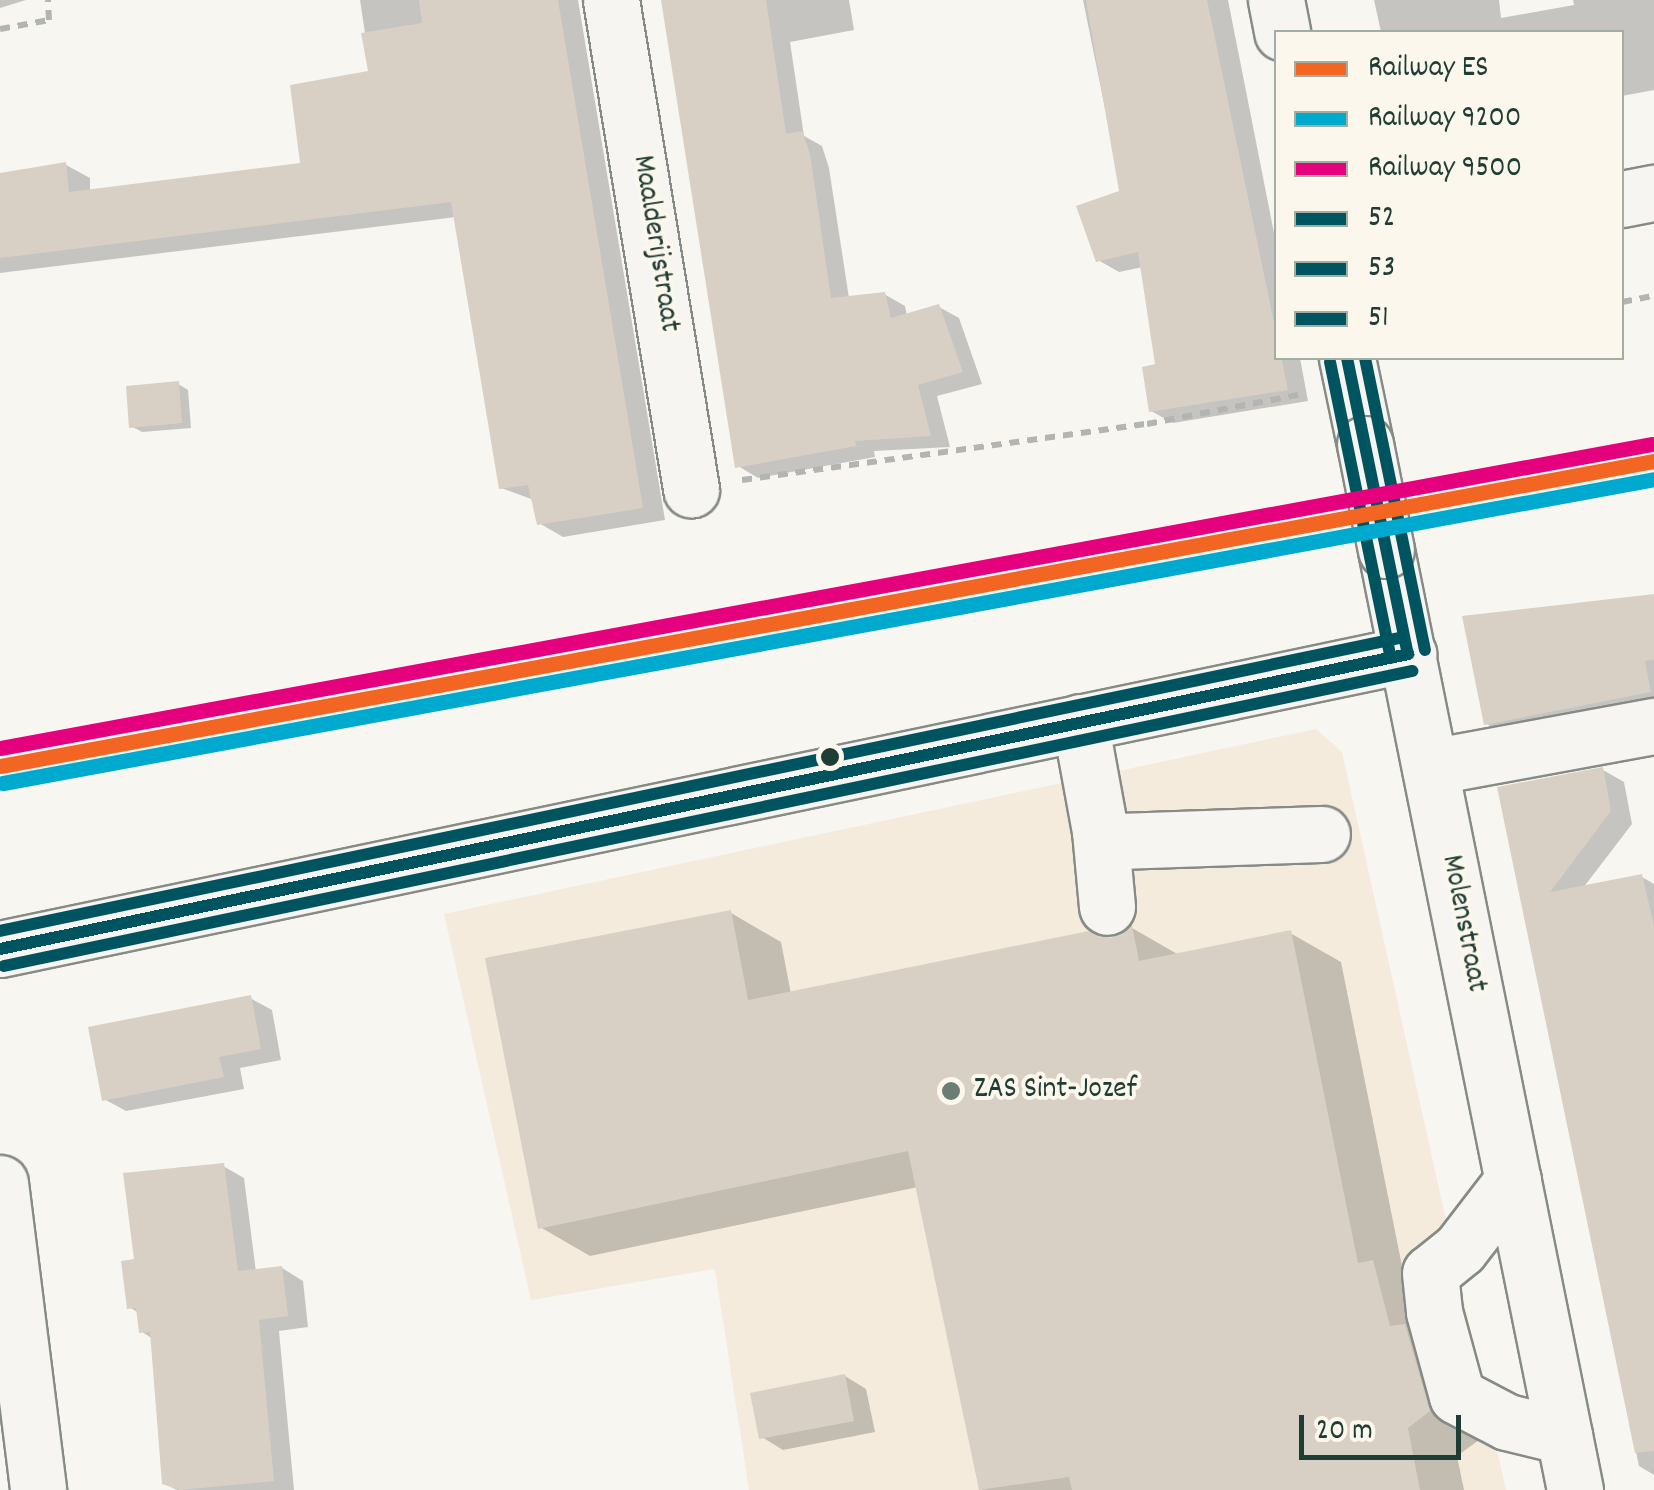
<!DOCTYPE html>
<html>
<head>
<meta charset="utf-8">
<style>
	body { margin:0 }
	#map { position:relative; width:1654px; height:1490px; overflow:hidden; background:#f8f6f0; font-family:Dekko,sans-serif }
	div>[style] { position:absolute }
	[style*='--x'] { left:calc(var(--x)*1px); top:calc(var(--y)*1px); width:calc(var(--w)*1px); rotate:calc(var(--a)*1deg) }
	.built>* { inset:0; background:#f4ebdd }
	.shadow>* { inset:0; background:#0003 }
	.building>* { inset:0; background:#d8d0c5 }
	.path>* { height:6px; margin-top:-3px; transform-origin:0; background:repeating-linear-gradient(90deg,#b2b5b1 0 10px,transparent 0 18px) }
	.roads { filter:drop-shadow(2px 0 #868b86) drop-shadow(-2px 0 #868b86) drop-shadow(0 2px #868b86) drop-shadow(0 -2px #868b86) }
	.minor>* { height:55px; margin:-27.5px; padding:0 27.5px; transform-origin:27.5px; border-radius:27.5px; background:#f6f5f1 }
	.bridges { filter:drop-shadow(2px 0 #868b86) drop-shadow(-2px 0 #868b86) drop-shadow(0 2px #868b86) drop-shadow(0 -2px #868b86) }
	.minor-bridge>* { height:55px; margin:-27.5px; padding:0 27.5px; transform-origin:27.5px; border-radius:27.5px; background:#f6f5f1 }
	.bus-1>* { height:12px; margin:-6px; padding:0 6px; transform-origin:6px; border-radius:6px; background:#005460 }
	.bus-2>* { height:12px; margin:-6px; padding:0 6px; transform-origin:6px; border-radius:6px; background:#005460 }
	.bus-3>* { height:12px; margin:-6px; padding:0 6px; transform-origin:6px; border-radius:6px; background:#005460 }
	.rail-1>* { height:15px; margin:-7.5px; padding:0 7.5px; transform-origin:7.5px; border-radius:7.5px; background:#f26522 }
	.rail-2>* { height:15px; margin:-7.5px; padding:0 7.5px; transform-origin:7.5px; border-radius:7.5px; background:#00a9ce }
	.rail-3>* { height:15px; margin:-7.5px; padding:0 7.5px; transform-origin:7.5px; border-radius:7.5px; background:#e5007d }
	.dots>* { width:28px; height:28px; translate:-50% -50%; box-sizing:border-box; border:5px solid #fbf7ec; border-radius:50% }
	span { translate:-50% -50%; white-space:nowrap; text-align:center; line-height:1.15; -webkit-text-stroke:8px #fbf7ec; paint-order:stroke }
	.street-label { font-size:30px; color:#1f3d34 }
	.poi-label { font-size:30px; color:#1f3d34 }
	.left { translate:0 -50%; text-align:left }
	.legend { position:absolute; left:1274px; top:30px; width:350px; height:330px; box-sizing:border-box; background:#fbf7ec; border:2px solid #a3ada2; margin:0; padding:12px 18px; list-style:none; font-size:30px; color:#1f3d34 }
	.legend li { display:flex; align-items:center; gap:20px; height:50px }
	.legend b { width:50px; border:2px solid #a3ada2 }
	.scale { position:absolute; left:1299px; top:1415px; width:162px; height:45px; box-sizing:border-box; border:5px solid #1f3d34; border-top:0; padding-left:12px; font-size:30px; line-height:35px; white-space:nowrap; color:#1f3d34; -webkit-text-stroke:8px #fbf7ec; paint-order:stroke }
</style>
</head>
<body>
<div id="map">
	<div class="built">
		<i style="clip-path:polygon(1316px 729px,1342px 752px,1506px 1490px,749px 1490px,715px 1269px,531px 1300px,444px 914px)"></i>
	</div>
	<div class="shadow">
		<i style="clip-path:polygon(0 0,26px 0,0 8px)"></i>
		<i style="clip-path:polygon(360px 0,578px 0,665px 520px,563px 537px,539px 523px,534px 500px,501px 488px,456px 217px,0 273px,0 175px,66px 165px,90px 178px,90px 192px,303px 165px,371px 73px)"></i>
		<i style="clip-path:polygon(664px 0,849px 0,854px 30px,790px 42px,804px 136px,822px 146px,829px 168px,849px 298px,884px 294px,905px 306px,907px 316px,939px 307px,959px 318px,982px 384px,937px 396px,950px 447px,874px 451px,875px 457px,758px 478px,738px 466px)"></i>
		<i style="clip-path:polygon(1083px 0,1228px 0,1276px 243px,1276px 358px,1300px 358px,1308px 401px,1173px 423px,1151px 411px,1158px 366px,1143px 267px,1119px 272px,1098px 260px,1122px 192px)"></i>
		<i style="clip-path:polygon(1374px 0,1499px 0,1501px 18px,1574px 5px,1573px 0,1654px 0,1654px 90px,1622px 96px,1622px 32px,1381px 32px)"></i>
		<i style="clip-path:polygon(178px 384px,188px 390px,191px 428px,142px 432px,131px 426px)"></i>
		<i style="clip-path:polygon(1654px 595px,1654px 711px,1513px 739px,1487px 724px)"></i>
		<i style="clip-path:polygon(1603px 770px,1624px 782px,1632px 824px,1583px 888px,1642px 877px,1654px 884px,1654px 1475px,1639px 1466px,1500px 789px)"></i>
		<i style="clip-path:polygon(731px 913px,781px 942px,791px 994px,1111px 941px,1132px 928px,1179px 955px,1290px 933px,1341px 962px,1405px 1281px,1455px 1355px,1479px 1440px,1457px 1456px,1464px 1490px,982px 1490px,918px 1187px,590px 1256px,540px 1227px)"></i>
		<i style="clip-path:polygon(250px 998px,272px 1010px,281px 1060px,240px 1068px,244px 1089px,126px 1111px,104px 1099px)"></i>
		<i style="clip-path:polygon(223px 1166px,244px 1178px,256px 1272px,282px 1268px,303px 1281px,308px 1327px,279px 1331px,294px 1490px,177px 1490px,164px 1483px,153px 1339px,142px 1332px,139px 1313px,129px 1307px,137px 1261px)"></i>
		<i style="clip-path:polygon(845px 1376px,866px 1389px,875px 1432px,783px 1450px,762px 1437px)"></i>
	</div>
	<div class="building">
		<i style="clip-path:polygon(419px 0,558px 0,643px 508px,537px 525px,528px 485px,499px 489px,451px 202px,0 258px,0 173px,66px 162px,69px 192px,300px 163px,290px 85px,368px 71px,361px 33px,422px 23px)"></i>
		<i style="clip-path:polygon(661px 0,766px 0,786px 134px,802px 131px,810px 154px,831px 298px,885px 292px,891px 318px,939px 304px,963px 372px,918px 385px,931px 436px,855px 441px,856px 446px,735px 468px)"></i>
		<i style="clip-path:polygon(1086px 0,1207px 0,1288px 390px,1149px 412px,1142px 367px,1155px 364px,1138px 252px,1096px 262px,1076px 206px,1119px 191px)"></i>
		<i style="clip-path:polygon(179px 381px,182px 423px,129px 428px,126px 386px)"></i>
		<i style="clip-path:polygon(1654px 594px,1654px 659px,1645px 661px,1651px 692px,1484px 725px,1462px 616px)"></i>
		<i style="clip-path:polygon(1603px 767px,1611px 811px,1550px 892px,1642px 874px,1654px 926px,1654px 1451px,1635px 1453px,1497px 787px)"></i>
		<i style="clip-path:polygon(731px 910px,748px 1000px,1089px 931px,1111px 938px,1132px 925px,1139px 961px,1291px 930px,1358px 1263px,1373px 1260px,1390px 1326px,1405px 1324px,1430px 1411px,1408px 1428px,1420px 1490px,1072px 1490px,1069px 1477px,979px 1490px,908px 1151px,538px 1229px,485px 958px)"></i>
		<i style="clip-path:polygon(251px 995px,261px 1049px,219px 1057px,224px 1077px,102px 1101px,88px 1027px)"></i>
		<i style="clip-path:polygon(224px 1163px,238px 1271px,282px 1266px,288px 1316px,259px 1320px,274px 1481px,180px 1490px,162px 1484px,150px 1332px,139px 1333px,136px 1308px,127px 1309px,121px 1261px,134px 1259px,123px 1173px)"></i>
		<i style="clip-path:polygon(845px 1374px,854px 1421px,759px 1439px,750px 1393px)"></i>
	</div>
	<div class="path">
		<i style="--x:0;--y:29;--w:50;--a:-10.4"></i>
		<i style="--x:49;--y:20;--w:20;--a:-93"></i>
		<i style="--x:1622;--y:302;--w:33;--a:-11"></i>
		<i style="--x:742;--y:480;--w:409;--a:-7.9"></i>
		<i style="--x:1147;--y:424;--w:154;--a:-10.9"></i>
	</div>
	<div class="roads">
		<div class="minor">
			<i style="--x:611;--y:0;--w:496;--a:80.7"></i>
			<i style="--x:1276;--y:0;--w:33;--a:79"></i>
			<i style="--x:1622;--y:199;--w:33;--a:-11"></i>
			<i style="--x:1347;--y:358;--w:88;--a:78.2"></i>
			<i style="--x:1386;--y:550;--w:959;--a:78.63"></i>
			<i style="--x:1080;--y:722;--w:111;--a:79.6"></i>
			<i style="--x:1100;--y:831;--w:21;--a:29"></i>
			<i style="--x:1118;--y:841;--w:204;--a:-2"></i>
			<i style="--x:1430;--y:767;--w:228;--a:-10.4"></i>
			<i style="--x:1100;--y:831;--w:76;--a:84.7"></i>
			<i style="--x:0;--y:949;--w:1439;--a:-11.83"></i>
			<i style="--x:1513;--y:1180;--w:87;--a:127.5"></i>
			<i style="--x:1460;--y:1249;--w:38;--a:141"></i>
			<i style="--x:1430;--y:1273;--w:39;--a:84"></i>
			<i style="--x:1434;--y:1312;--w:87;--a:74.7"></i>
			<i style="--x:1457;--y:1396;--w:56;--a:27.5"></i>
			<i style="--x:1507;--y:1422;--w:59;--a:13.8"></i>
			<i style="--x:0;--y:1183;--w:309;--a:82.9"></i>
		</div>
	</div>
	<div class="bridges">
		<div class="minor-bridge">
			<i style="--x:1365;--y:444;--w:108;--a:78.8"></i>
		</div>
	</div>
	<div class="bus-1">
		<i style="--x:1347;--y:358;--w:302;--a:78.4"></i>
		<i style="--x:0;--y:949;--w:1439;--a:-11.83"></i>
	</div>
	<div class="bus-2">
		<i style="--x:1330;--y:362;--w:302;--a:78.4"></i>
		<i style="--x:4;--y:966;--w:1439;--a:-11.83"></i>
	</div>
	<div class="bus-3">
		<i style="--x:1365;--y:358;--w:298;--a:78.4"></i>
		<i style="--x:0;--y:931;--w:1434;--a:-11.83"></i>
	</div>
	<div class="rail-1">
		<i style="--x:0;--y:766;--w:1682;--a:-10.45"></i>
	</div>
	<div class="rail-2">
		<i style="--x:3;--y:783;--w:1679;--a:-10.43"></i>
	</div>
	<div class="rail-3">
		<i style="--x:0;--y:748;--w:1679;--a:-10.43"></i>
	</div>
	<div class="dots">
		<i style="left:830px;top:757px;background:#1f3d34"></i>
		<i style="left:951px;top:1091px;background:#6b7e76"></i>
	</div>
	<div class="street-label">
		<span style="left:654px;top:244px;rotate:81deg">Maalderijstraat</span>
		<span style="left:1462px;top:924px;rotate:79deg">Molenstraat</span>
	</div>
	<div class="poi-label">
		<span class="left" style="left:974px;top:1091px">ZAS Sint-Jozef</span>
	</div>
	<ul class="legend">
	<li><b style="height:12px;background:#f26522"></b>Railway ES</li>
	<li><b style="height:12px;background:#00a9ce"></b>Railway 9200</li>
	<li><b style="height:12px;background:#e5007d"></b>Railway 9500</li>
	<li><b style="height:12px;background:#005460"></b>52</li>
	<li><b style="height:12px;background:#005460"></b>53</li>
	<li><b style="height:12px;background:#005460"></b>51</li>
	</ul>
	<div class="scale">20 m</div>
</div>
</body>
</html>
